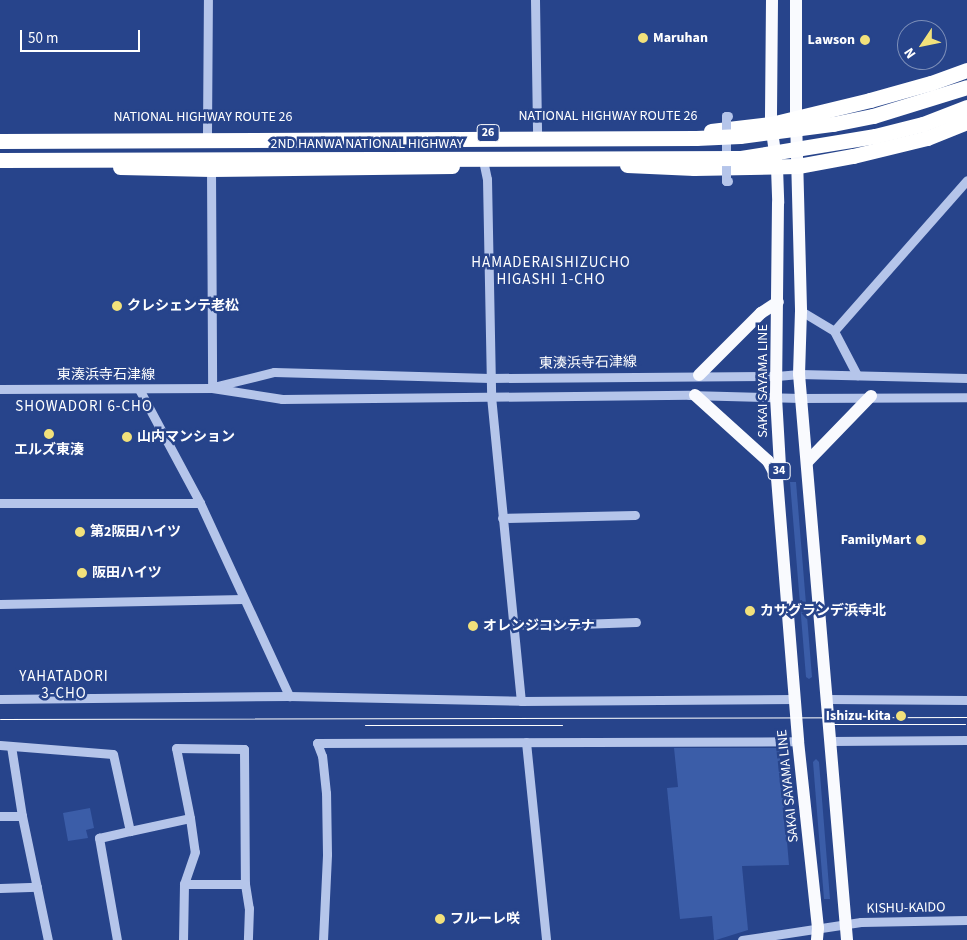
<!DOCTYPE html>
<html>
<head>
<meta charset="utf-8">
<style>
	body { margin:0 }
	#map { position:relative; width:967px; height:940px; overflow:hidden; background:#27448b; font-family:"Source Sans 3","Noto Sans JP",sans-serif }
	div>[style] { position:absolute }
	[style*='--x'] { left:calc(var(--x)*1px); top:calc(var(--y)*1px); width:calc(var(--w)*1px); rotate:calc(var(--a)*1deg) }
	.green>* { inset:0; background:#3b5da8 }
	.minor>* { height:9px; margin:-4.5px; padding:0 4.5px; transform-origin:4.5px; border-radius:4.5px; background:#b5c5ea }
	.major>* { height:12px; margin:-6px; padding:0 6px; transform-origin:6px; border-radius:6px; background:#f9fafe }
	.highway>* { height:15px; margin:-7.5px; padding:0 7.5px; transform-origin:7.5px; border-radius:7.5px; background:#fff }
	.tram>* { height:1px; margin:-0.5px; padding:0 0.5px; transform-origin:0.5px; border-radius:0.5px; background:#fff }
	.minor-bridge>* { height:9px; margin:-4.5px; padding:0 4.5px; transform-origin:4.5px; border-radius:4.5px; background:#b5c5ea }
	.highway-bridge>* { height:15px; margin:-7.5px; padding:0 7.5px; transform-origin:7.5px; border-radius:7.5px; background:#fff }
	.dots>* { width:14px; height:14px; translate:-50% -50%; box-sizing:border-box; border:2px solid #27448b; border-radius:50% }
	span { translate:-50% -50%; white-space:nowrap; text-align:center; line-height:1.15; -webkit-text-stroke:5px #27448b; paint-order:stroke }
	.shield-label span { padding:1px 4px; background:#27448b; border:1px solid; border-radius:4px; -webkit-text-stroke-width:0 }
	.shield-label { font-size:12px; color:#fff; font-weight:700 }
	.poi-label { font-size:14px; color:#fff; font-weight:700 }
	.left { translate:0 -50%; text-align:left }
	.right { translate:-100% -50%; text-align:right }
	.street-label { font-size:14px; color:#fff }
	.neighbourhood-label { font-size:15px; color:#fff; letter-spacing:1px }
	.north { position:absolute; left:897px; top:20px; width:50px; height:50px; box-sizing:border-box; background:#27448b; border:1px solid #7d8fb9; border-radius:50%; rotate:236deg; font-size:14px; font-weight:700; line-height:20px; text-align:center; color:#fff }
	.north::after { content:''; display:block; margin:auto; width:18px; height:22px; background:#f2e17b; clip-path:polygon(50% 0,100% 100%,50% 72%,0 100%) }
	.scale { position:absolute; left:20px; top:30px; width:120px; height:22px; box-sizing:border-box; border:2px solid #fff; border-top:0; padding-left:6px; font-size:15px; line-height:18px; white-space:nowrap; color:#fff; -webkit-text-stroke:4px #27448b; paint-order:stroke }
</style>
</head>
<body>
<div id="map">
	<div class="green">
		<i style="clip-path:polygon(790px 482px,796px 482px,812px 677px,809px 679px,806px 677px)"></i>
		<i style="clip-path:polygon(674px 748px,779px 748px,789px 865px,742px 866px,748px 930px,716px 940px,714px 940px,712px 916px,680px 919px,667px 788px,678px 787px)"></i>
		<i style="clip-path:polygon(816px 759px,819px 762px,830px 899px,824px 899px,813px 762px)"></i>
		<i style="clip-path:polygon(90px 808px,94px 828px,86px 830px,88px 838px,68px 841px,63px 813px)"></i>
	</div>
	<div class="minor">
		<i style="--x:535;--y:0;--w:133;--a:89.1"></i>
		<i style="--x:207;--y:133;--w:133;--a:-89.6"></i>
		<i style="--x:484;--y:165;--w:14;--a:78"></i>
		<i style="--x:487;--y:179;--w:217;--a:88.9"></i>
		<i style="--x:491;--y:396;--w:306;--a:84.4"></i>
		<i style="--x:211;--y:169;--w:219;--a:89.7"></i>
		<i style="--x:801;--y:311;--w:39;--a:31"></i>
		<i style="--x:834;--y:331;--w:50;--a:62.4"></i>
		<i style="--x:834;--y:331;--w:201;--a:-48.6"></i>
		<i style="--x:217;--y:386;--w:59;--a:-13.8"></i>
		<i style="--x:274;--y:372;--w:216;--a:1.6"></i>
		<i style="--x:490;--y:378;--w:287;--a:-0.4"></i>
		<i style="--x:777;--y:376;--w:22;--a:-5"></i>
		<i style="--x:799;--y:374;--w:168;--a:1.4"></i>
		<i style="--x:0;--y:389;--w:212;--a:-0.3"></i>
		<i style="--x:212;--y:388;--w:71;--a:8.9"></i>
		<i style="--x:282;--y:399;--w:407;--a:-0.6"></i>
		<i style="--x:689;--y:395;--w:112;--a:1.5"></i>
		<i style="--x:801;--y:398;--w:166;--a:-0.3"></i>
		<i style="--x:139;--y:389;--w:129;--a:61.8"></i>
		<i style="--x:200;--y:503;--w:213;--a:65.2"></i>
		<i style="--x:0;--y:503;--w:200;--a:0"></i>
		<i style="--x:502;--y:518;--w:133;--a:-1.3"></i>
		<i style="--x:0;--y:604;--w:243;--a:-1.2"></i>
		<i style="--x:514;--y:624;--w:38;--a:2"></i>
		<i style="--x:552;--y:625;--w:84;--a:-2"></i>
		<i style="--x:0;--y:699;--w:289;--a:-0.6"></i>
		<i style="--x:289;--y:696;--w:232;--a:1.2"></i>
		<i style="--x:521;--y:701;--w:274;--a:-0.4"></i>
		<i style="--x:827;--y:699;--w:140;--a:0.4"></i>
		<i style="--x:830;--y:741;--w:137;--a:-0.4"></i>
		<i style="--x:526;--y:742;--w:199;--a:84.2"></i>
		<i style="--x:0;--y:745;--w:113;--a:4.6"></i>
		<i style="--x:113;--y:754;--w:79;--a:77.6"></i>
		<i style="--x:130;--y:831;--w:61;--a:-12.2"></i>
		<i style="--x:190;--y:818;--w:34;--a:82"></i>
		<i style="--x:195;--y:852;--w:34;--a:109"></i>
		<i style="--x:184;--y:884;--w:56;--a:91"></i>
		<i style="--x:11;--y:746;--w:71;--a:81.1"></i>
		<i style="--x:22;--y:816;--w:127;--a:78.2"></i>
		<i style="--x:0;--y:816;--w:22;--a:0"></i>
		<i style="--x:190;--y:818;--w:71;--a:-101.3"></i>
		<i style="--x:176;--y:748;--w:68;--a:0.8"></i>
		<i style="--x:244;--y:749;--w:135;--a:89.6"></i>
		<i style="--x:245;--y:884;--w:24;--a:81"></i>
		<i style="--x:249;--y:908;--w:32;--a:92"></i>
		<i style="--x:184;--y:884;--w:61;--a:0"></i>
		<i style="--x:0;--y:888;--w:37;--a:-2"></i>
		<i style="--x:117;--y:940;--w:104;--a:-100"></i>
		<i style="--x:99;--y:838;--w:32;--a:-13"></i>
		<i style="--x:323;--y:940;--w:86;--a:-87.3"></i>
		<i style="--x:327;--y:854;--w:61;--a:-90.9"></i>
		<i style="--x:326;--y:793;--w:37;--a:-96"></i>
		<i style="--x:322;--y:756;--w:14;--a:-111"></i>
		<i style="--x:317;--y:743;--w:481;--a:-0.2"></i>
		<i style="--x:742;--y:940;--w:120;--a:-8.6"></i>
		<i style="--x:861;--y:922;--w:106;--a:-1.1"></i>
	</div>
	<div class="major">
		<i style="--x:772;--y:0;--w:124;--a:90.5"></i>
		<i style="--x:771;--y:124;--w:43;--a:82.1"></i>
		<i style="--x:777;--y:167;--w:36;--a:88"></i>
		<i style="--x:778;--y:203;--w:194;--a:90.6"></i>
		<i style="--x:776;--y:397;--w:69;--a:86.7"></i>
		<i style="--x:780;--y:466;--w:12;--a:104"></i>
		<i style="--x:777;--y:478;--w:264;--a:85.4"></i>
		<i style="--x:798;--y:741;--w:188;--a:83.9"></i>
		<i style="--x:818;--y:928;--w:12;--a:95"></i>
		<i style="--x:796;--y:0;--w:118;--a:90"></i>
		<i style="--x:796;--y:118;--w:193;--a:88.5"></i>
		<i style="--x:801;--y:311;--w:63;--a:91.8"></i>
		<i style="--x:799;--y:374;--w:568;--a:85.15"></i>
		<i style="--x:699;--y:375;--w:88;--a:-45"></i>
		<i style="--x:761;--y:313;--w:20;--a:-33"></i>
		<i style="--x:695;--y:395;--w:98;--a:42.1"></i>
		<i style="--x:768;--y:461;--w:19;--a:62"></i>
		<i style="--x:807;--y:462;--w:92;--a:-45.9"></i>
	</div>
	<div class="highway">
		<i style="--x:711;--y:131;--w:60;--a:-6.7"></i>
		<i style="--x:771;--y:124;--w:102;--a:-13.6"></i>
		<i style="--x:870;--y:100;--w:63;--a:-15.6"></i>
		<i style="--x:931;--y:83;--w:38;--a:-20"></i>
		<i style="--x:627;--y:165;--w:67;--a:2.6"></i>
		<i style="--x:694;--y:168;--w:104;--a:-1.1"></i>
		<i style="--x:798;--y:166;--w:56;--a:-10.3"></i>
		<i style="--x:853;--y:156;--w:76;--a:-13.7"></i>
		<i style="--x:927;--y:138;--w:43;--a:-21.8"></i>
		<i style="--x:120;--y:167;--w:91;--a:1.3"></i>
		<i style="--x:211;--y:169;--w:241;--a:-0.7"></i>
	</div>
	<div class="tram">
		<i style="--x:0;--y:719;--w:967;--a:-0.12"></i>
		<i style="--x:825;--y:724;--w:140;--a:0"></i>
		<i style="--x:365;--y:725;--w:197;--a:0"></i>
	</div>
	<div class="minor-bridge">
		<i style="--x:728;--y:116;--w:2;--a:180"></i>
		<i style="--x:726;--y:116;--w:65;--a:90"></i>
		<i style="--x:726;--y:181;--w:2;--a:0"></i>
	</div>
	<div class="highway-bridge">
		<i style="--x:0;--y:141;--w:696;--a:-0.25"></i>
		<i style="--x:696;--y:138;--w:44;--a:-2.6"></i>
		<i style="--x:740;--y:136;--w:94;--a:-7.4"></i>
		<i style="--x:833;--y:124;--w:41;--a:-11.3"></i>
		<i style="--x:873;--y:116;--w:98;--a:-17.1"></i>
		<i style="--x:0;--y:160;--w:741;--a:-0.15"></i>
		<i style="--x:741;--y:158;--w:136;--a:-9.3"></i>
		<i style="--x:875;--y:136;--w:49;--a:-14"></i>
		<i style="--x:923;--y:124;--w:47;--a:-21.1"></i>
	</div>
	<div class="dots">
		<i style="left:643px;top:38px;background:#f2e17b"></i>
		<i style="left:865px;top:40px;background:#f2e17b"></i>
		<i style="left:117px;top:306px;background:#f2e17b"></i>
		<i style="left:49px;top:434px;background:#f2e17b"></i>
		<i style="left:127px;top:437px;background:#f2e17b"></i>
		<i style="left:80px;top:532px;background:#f2e17b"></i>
		<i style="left:921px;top:540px;background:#f2e17b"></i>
		<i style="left:82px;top:573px;background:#f2e17b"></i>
		<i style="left:750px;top:611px;background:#f2e17b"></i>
		<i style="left:473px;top:626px;background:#f2e17b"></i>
		<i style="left:901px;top:716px;background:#f2e17b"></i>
		<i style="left:440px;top:919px;background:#f2e17b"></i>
	</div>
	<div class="shield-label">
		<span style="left:488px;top:133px">26</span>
		<span style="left:779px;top:471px">34</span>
	</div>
	<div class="poi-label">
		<span class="left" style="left:653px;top:38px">Maruhan</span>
		<span class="right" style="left:855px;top:40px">Lawson</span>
		<span class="left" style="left:127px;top:306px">クレシェンテ老松</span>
		<span class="left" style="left:137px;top:437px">山内マンション</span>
		<span style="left:49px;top:450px">エルズ東湊</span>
		<span class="left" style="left:90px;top:532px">第2阪田ハイツ</span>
		<span class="right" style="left:911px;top:540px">FamilyMart</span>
		<span class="left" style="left:92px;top:573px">阪田ハイツ</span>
		<span class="left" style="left:760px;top:611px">カサグランデ浜寺北</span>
		<span class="left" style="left:483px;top:626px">オレンジコンテナ</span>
		<span class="right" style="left:891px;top:716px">Ishizu-kita</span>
		<span class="left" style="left:450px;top:919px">フルーレ咲</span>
	</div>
	<div class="street-label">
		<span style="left:608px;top:116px">NATIONAL HIGHWAY ROUTE 26</span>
		<span style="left:203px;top:117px">NATIONAL HIGHWAY ROUTE 26</span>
		<span style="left:367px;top:144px">2ND HANWA NATIONAL HIGHWAY</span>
		<span style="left:588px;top:363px;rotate:-1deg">東湊浜寺石津線</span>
		<span style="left:106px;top:375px">東湊浜寺石津線</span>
		<span style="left:763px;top:381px;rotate:-90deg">SAKAI SAYAMA LINE</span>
		<span style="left:788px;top:786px;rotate:-96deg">SAKAI SAYAMA LINE</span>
		<span style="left:906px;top:908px;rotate:-1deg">KISHU-KAIDO</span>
	</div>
	<div class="neighbourhood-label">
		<span style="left:551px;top:271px">HAMADERAISHIZUCHO<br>HIGASHI 1-CHO</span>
		<span style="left:84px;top:407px">SHOWADORI 6-CHO</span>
		<span style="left:64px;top:685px">YAHATADORI<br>3-CHO</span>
	</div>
	<div class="north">N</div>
	<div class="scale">50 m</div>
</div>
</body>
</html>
